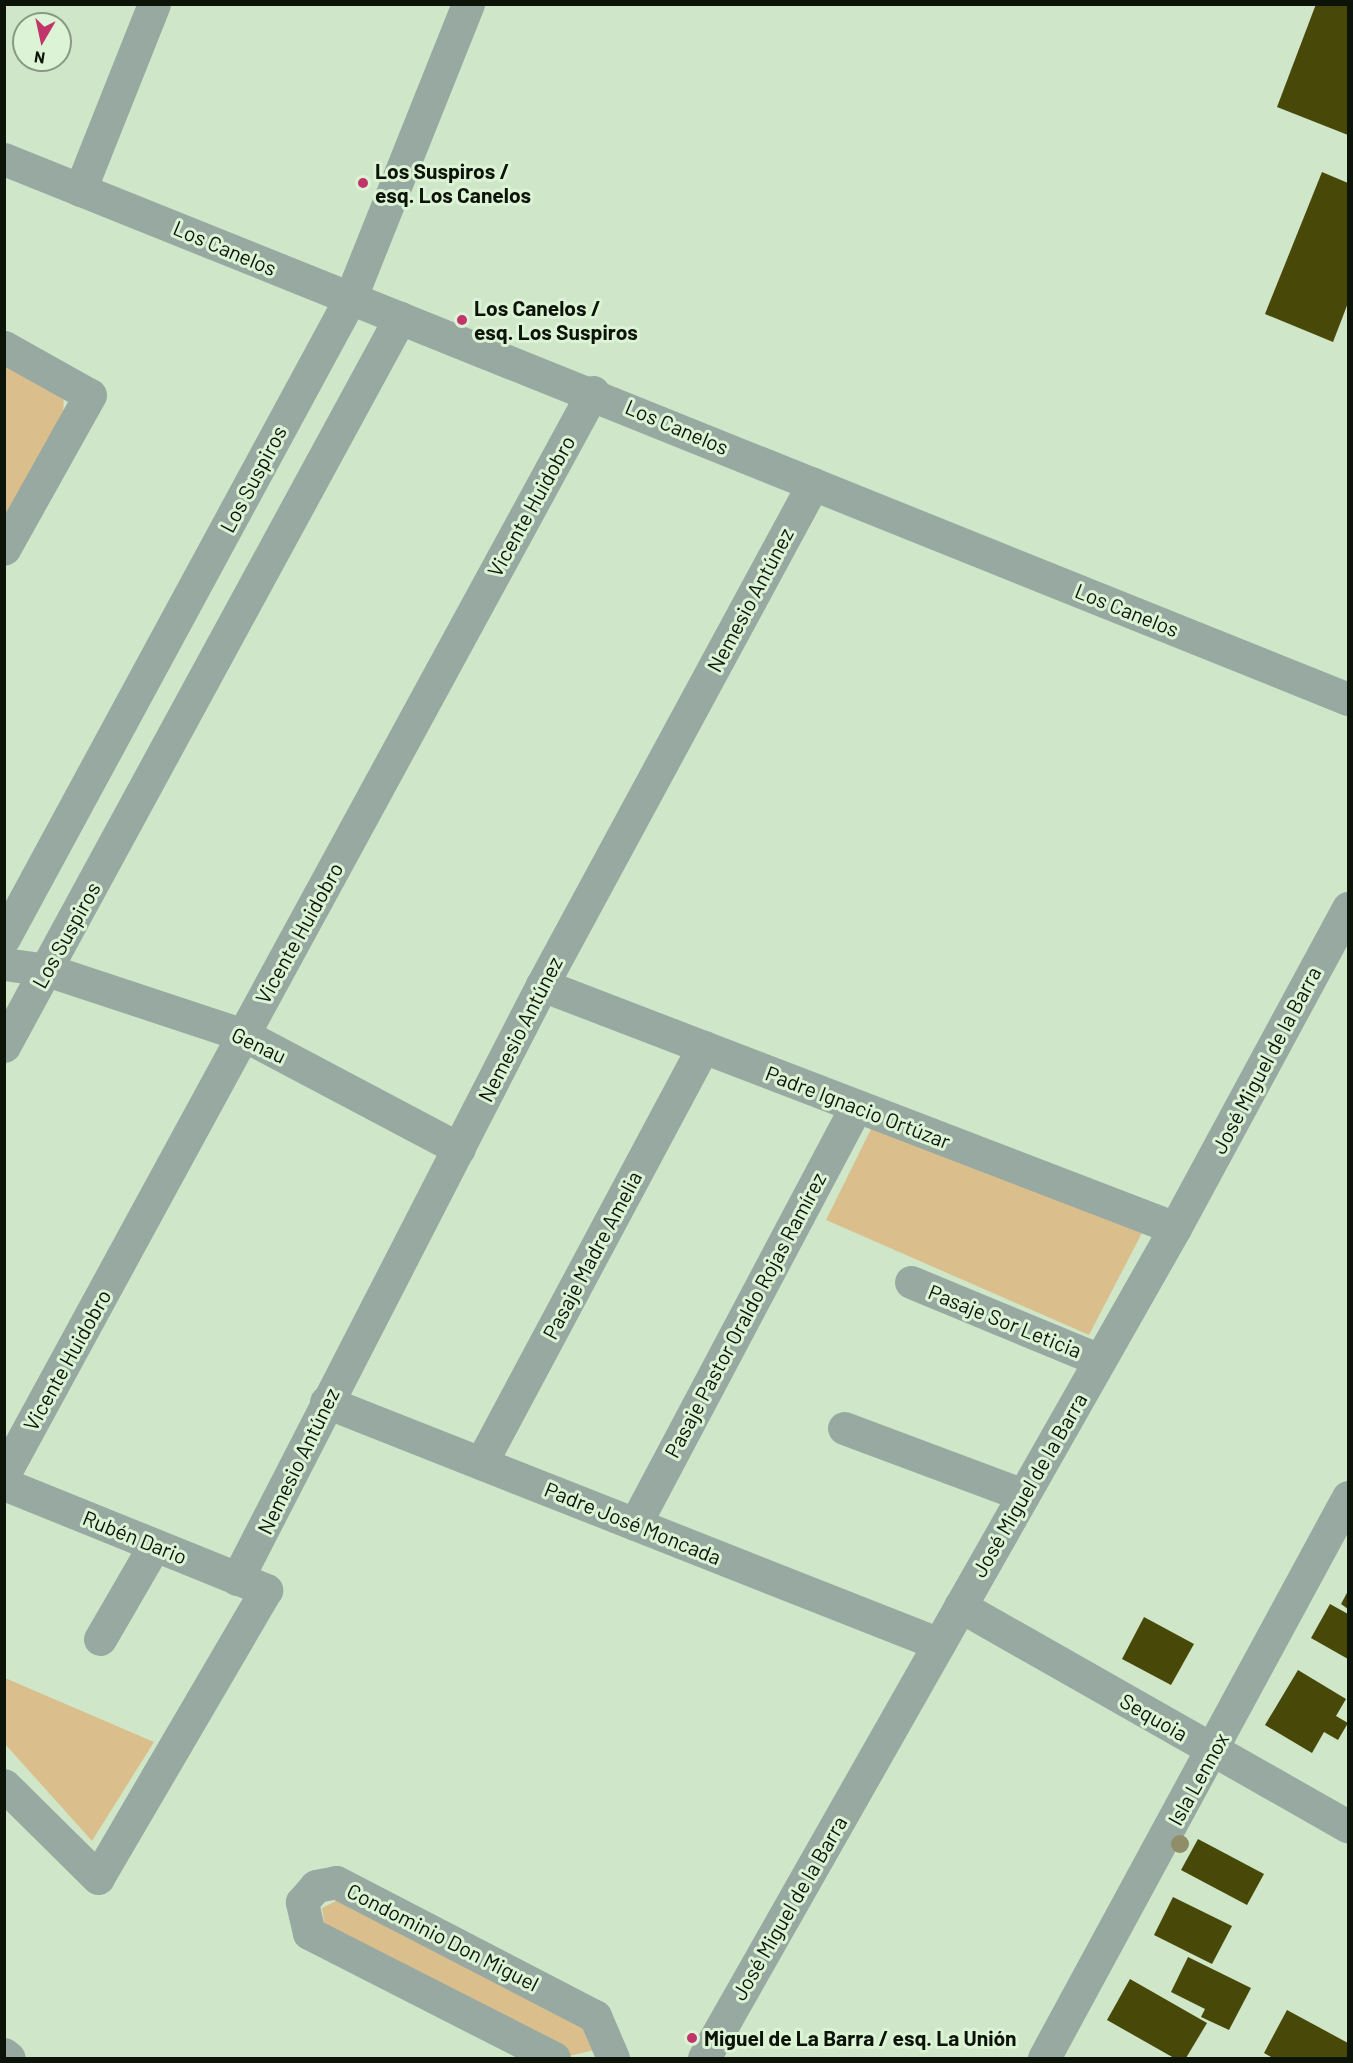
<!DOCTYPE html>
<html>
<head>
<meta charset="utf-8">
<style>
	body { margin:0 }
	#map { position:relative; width:1353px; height:2063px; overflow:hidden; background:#cfe7c8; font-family:Barlow,sans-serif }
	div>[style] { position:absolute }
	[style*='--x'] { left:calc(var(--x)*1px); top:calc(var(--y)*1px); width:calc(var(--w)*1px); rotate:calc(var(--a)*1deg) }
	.green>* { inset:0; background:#dabf8d }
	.building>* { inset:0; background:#484908 }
	.street>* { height:33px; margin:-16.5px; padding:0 16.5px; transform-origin:16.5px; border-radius:16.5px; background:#98a9a1 }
	.trees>* { width:18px; height:18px; margin:-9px; border-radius:50%; background:#8f8e68 }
	.dots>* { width:16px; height:16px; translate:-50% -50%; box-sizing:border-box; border:3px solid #dcf4d5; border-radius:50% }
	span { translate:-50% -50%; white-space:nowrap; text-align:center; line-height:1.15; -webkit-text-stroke:6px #dcf4d5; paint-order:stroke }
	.poi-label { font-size:21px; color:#0c140a; font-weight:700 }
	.left { translate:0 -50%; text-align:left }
	.street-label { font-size:21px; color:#0c140a }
	.frame { position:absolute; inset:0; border:6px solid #0c140a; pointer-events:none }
	.north { position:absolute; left:12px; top:12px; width:60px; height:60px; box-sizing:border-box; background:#dcf4d5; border:2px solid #899a84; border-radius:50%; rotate:189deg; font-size:16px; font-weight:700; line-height:24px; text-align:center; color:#0c140a }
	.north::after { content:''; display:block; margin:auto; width:21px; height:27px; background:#c1356a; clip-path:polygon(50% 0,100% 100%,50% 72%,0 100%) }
</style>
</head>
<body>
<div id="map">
	<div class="green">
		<i style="clip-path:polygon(5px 366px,64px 391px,63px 420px,5px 525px)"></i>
		<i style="clip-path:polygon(873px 1125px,1143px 1231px,1089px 1335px,826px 1220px)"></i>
		<i style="clip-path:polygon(5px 1678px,154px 1742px,92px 1841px,5px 1744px)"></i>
		<i style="clip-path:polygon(340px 1899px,585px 2025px,595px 2050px,569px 2056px,326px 1932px,322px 1908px)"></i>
	</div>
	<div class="building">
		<i style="clip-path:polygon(1316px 4px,1348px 4px,1348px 135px,1277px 107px)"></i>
		<i style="clip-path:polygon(1322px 172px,1348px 183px,1348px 303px,1333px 342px,1265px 314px)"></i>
		<i style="clip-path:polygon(1348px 1591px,1348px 1609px,1341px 1604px)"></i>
		<i style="clip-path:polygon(1330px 1604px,1348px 1614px,1348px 1659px,1311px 1638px)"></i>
		<i style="clip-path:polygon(1144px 1617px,1194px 1644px,1171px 1685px,1122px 1659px)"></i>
		<i style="clip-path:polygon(1298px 1670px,1346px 1699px,1336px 1716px,1348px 1723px,1338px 1740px,1324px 1732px,1312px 1753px,1265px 1725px)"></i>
		<i style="clip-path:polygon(1198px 1839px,1264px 1874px,1247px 1905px,1181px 1870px)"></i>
		<i style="clip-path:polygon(1173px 1897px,1232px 1926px,1212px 1964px,1154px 1935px)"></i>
		<i style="clip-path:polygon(1188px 1957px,1251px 1988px,1229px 2030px,1201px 2017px,1205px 2009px,1171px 1992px)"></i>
		<i style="clip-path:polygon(1130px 1979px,1207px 2023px,1186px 2058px,1174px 2058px,1107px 2020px)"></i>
		<i style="clip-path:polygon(1287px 2010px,1348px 2043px,1348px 2058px,1273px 2058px,1264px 2053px)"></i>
	</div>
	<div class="street">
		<i style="--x:4;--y:159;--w:1448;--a:21.89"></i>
		<i style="--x:80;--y:190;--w:200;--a:-68.3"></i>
		<i style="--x:4;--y:347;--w:98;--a:29.2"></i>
		<i style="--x:90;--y:395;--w:176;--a:119.2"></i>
		<i style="--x:4;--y:938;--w:727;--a:-61.57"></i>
		<i style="--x:350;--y:299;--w:318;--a:-68.2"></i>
		<i style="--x:4;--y:964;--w:43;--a:7.9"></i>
		<i style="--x:47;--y:970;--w:207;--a:18.3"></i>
		<i style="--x:244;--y:1035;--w:243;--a:27.9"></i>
		<i style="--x:542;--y:985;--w:678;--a:21"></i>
		<i style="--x:4;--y:1046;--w:829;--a:-61.46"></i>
		<i style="--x:911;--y:1282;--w:204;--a:22.5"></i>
		<i style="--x:326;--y:1402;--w:659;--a:21.54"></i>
		<i style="--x:844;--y:1428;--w:191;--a:20.5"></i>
		<i style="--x:481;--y:1463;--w:472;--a:-61.9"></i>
		<i style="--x:4;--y:1474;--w:1232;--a:-61.44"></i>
		<i style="--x:4;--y:1484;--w:283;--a:22"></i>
		<i style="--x:266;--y:1590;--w:333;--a:120.3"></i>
		<i style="--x:98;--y:1878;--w:132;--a:-135.3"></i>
		<i style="--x:635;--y:1524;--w:473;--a:-62.1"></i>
		<i style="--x:237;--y:1579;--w:668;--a:-62.82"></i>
		<i style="--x:542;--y:985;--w:570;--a:-61.59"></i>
		<i style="--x:960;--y:1606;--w:446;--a:29.6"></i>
		<i style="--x:100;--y:1639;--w:108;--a:-59.9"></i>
		<i style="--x:4;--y:2054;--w:6;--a:39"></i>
		<i style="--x:554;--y:2058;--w:275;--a:-153"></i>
		<i style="--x:309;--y:1933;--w:32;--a:-103"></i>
		<i style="--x:302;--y:1902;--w:21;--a:-49"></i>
		<i style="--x:316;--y:1886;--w:20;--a:-11"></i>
		<i style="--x:336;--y:1882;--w:292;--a:27.4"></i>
		<i style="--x:595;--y:2016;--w:46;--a:66.8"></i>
		<i style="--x:704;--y:2058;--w:954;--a:-60.43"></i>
		<i style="--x:1175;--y:1228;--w:364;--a:-61.6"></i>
		<i style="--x:1044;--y:2058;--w:638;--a:-61.55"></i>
	</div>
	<div class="trees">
		<i style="left:1180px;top:1844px"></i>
	</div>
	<div class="dots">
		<i style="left:363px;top:183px;background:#c1356a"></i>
		<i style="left:462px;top:320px;background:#c1356a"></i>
		<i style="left:692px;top:2038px;background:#c1356a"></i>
	</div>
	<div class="poi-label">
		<span class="left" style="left:375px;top:183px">Los Suspiros /<br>esq. Los Canelos</span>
		<span class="left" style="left:474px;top:320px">Los Canelos /<br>esq. Los Suspiros</span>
		<span class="left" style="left:704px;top:2038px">Miguel de La Barra / esq. La Unión</span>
	</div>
	<div class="street-label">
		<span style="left:225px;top:248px;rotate:23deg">Los Canelos</span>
		<span style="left:677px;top:427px;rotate:23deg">Los Canelos</span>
		<span style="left:253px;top:479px;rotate:-62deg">Los Suspiros</span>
		<span style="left:531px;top:506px;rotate:-61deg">Vicente Huidobro</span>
		<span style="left:750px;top:600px;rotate:-62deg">Nemesio Antúnez</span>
		<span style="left:1127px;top:610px;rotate:22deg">Los Canelos</span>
		<span style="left:299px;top:933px;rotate:-61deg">Vicente Huidobro</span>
		<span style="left:66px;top:935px;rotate:-61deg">Los Suspiros</span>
		<span style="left:520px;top:1029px;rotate:-63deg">Nemesio Antúnez</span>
		<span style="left:259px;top:1045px;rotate:25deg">Genau</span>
		<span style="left:1266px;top:1060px;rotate:-62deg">José Miguel de la Barra</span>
		<span style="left:858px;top:1107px;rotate:21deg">Padre Ignacio Ortúzar</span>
		<span style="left:592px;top:1255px;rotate:-62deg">Pasaje Madre Amelia</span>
		<span style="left:745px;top:1315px;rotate:-62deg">Pasaje Pastor Oraldo Rojas Ramírez</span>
		<span style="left:1005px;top:1321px;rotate:22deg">Pasaje Sor Leticia</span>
		<span style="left:67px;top:1360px;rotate:-61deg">Vicente Huidobro</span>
		<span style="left:298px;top:1461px;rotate:-64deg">Nemesio Antúnez</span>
		<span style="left:1029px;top:1485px;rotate:-60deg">José Miguel de la Barra</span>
		<span style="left:633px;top:1523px;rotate:22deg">Padre José Moncada</span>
		<span style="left:135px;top:1537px;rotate:22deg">Rubén Dario</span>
		<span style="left:1154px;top:1717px;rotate:30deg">Sequoia</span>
		<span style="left:1198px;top:1779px;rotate:-61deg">Isla Lennox</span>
		<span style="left:789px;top:1908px;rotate:-60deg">José Miguel de la Barra</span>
		<span style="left:443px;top:1937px;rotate:27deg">Condominio Don Miguel</span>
	</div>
	<div class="frame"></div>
	<div class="north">N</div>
</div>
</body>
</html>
